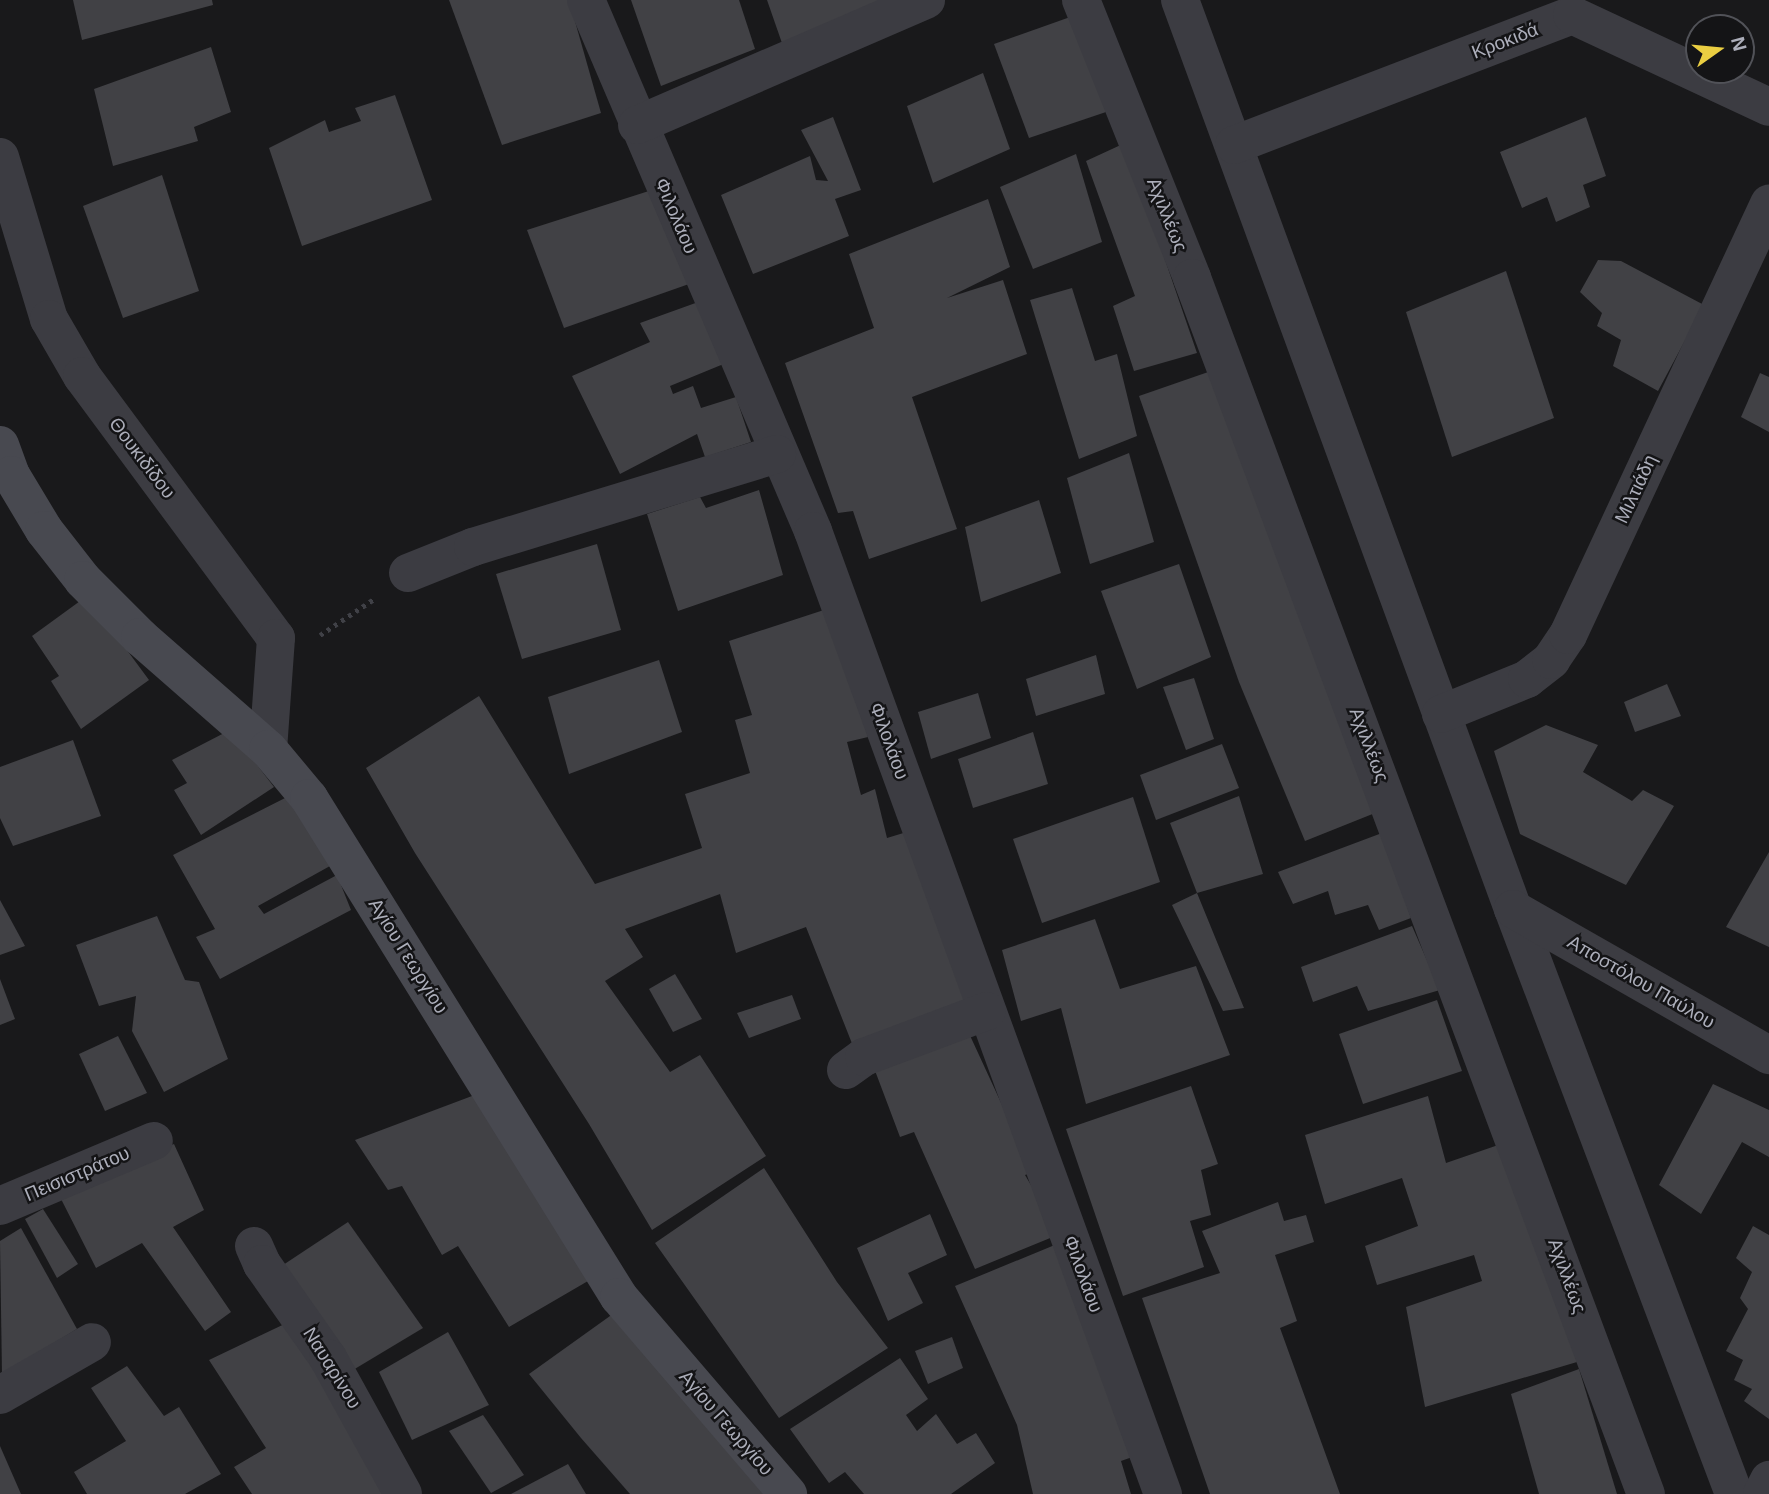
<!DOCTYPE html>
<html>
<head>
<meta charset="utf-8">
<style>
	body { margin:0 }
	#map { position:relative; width:1769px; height:1494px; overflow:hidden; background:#19191b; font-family:Arial,sans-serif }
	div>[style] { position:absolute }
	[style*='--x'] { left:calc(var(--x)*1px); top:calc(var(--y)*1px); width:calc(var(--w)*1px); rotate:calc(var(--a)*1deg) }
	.building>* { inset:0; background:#414145 }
	.path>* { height:4.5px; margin-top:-2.25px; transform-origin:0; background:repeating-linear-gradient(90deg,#404147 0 3.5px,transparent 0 8.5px) }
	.street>* { height:38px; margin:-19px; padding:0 19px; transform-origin:19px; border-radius:19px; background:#3c3c42 }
	.secondary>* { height:38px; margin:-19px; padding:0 19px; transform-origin:19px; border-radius:19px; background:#484950 }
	span { translate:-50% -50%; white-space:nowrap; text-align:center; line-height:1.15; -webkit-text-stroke:5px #141416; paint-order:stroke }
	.street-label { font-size:19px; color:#acaeba }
	.north { position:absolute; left:1685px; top:14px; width:70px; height:70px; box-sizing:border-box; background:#141416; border:2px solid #515258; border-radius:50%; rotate:75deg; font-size:19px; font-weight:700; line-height:28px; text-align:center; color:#acaeba }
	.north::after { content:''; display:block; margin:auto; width:24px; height:32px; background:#eace42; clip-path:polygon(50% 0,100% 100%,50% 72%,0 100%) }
</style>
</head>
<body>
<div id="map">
	<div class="building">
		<i style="clip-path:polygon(73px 0,212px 0,213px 5px,82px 40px)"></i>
		<i style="clip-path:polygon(449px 0,569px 0,601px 113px,502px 145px)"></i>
		<i style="clip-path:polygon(631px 0,739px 0,755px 49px,661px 86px)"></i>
		<i style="clip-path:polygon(767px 0,907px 0,783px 46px)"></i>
		<i style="clip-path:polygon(1073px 16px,1106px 112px,1029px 138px,994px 44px)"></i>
		<i style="clip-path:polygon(211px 47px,231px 112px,194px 127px,198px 141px,113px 166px,94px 89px)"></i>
		<i style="clip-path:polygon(983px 73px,1010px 149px,933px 183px,907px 106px)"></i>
		<i style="clip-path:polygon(395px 95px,432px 200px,302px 246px,269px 148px,325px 120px,329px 132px,361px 121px,355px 108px)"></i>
		<i style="clip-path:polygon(833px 117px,861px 190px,835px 199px,849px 236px,753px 274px,721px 195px,810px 156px,816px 180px,828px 181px,801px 130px)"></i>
		<i style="clip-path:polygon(1586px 117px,1606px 176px,1583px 185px,1590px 207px,1556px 222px,1547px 197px,1522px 208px,1500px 152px)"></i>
		<i style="clip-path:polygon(1125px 143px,1197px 353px,1134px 371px,1113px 306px,1135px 296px,1086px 161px)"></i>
		<i style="clip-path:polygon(1076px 154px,1102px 242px,1033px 269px,1000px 187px)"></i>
		<i style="clip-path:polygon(162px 175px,199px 291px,123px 318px,83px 206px)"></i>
		<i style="clip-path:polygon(652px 190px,689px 284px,564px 328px,527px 230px)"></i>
		<i style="clip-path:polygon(988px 199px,1010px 267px,947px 298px,1003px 280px,1027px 354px,912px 397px,957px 529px,869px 559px,853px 511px,838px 513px,785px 363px,874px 328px,849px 254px)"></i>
		<i style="clip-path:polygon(1598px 260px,1621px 261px,1704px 305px,1658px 391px,1613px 366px,1621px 340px,1597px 326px,1602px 313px,1580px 292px)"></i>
		<i style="clip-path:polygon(1506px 271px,1554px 418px,1452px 457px,1406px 312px)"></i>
		<i style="clip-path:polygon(1072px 288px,1095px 361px,1117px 354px,1137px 436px,1079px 459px,1030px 300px)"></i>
		<i style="clip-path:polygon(701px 301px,726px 363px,670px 386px,673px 394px,693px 386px,701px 408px,736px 397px,751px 442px,705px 457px,697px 434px,620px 474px,572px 376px,650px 342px,640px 323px)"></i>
		<i style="clip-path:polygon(1214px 370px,1375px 813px,1305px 841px,1239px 682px,1139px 396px)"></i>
		<i style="clip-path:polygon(1760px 373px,1769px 377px,1769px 432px,1741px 417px)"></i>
		<i style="clip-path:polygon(1129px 453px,1154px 542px,1090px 564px,1067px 478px)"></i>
		<i style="clip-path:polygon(759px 490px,783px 575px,678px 611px,647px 514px,700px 497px,706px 508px)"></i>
		<i style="clip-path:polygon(1039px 500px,1061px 573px,981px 602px,965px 527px)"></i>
		<i style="clip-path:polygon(597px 544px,621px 630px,522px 659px,496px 574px)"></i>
		<i style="clip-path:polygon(1179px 564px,1211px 657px,1137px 689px,1101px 591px)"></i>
		<i style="clip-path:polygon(87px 596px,149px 680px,81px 729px,51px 681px,59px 676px,32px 636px)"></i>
		<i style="clip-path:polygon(830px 608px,868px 737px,847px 742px,861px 795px,875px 789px,887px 838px,910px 831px,968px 1003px,853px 1046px,806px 927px,736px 953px,720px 894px,625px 929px,643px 957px,605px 981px,670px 1072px,700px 1055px,766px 1156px,652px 1230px,589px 1124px,415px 853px,366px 768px,479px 696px,595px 884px,702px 848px,685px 794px,750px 773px,735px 720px,752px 715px,729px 641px)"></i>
		<i style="clip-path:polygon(1096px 655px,1105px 694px,1036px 716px,1026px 679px)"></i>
		<i style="clip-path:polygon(659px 660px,682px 732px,569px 774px,548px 697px)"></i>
		<i style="clip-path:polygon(1194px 678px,1214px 739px,1186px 750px,1163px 687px)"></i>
		<i style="clip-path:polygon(1667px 684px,1681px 716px,1635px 732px,1624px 702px)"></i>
		<i style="clip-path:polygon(978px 693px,991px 738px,931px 759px,918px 712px)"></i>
		<i style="clip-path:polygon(1546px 725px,1598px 745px,1583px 772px,1632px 801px,1643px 790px,1674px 806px,1626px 885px,1520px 834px,1494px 751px)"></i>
		<i style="clip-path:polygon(230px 730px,274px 787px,201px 835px,174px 790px,187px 783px,172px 760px)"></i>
		<i style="clip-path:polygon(1033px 732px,1048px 784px,973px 808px,958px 759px)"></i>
		<i style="clip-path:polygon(73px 740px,101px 816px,13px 846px,0 818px,0 767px)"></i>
		<i style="clip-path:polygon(1222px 744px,1239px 788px,1156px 820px,1140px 775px)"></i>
		<i style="clip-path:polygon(289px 796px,330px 866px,258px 906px,264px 914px,337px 875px,351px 910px,220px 979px,196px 937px,215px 929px,173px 855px)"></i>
		<i style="clip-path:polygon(1239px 796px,1263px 874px,1197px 893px,1244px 1008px,1223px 1011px,1172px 905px,1197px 893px,1170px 823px)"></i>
		<i style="clip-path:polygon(1133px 797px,1160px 882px,1042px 923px,1013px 839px)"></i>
		<i style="clip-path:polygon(1382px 833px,1411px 918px,1379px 930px,1368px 905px,1335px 915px,1328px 891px,1293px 904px,1278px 872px)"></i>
		<i style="clip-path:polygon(1769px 852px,1769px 947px,1726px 927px)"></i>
		<i style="clip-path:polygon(0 900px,25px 946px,0 955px)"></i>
		<i style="clip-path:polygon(157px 916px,185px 980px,199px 982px,228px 1059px,164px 1092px,132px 1031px,136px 996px,99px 1006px,76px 945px)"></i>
		<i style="clip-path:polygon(1095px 919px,1120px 989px,1196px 966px,1230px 1055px,1086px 1104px,1061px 1008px,1021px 1021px,1002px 950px)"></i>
		<i style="clip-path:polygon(1412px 926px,1440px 990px,1368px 1011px,1357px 986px,1313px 1002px,1301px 967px)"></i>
		<i style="clip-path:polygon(675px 974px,702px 1019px,673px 1032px,649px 989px)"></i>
		<i style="clip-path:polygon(0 979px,15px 1019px,0 1025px)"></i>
		<i style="clip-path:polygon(792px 995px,801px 1019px,749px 1038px,737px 1013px)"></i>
		<i style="clip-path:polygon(1437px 1000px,1462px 1071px,1363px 1104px,1339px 1034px)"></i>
		<i style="clip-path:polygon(967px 1029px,1033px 1172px,1025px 1175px,1060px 1234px,975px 1269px,914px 1132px,900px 1137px,874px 1068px)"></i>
		<i style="clip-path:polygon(118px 1036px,147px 1093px,105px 1111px,79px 1054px)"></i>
		<i style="clip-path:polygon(1713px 1084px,1769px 1110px,1769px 1157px,1742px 1142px,1701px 1214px,1659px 1185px)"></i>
		<i style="clip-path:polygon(1191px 1086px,1218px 1164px,1201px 1170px,1211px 1215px,1190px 1221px,1204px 1267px,1123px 1296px,1066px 1129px)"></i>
		<i style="clip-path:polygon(480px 1093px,588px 1281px,509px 1327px,458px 1246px,442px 1255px,402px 1186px,388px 1190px,355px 1140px)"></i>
		<i style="clip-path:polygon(1428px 1096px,1446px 1163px,1504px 1143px,1577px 1362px,1425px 1407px,1406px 1307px,1482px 1281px,1474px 1255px,1377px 1285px,1365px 1246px,1418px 1226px,1402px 1178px,1325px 1204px,1305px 1135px)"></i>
		<i style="clip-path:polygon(174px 1144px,204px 1210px,173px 1227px,231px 1312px,205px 1331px,142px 1243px,96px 1268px,59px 1195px)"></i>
		<i style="clip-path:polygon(764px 1168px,837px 1282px,888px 1348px,779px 1418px,655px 1243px)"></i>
		<i style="clip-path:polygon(1278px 1202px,1284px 1221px,1306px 1215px,1314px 1242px,1275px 1255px,1297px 1321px,1280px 1328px,1340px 1494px,1210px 1494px,1142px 1298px,1220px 1273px,1202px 1231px)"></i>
		<i style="clip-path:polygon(43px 1209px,78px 1264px,57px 1278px,25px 1219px)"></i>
		<i style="clip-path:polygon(930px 1214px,947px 1255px,908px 1273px,923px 1303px,888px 1321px,857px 1248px)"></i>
		<i style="clip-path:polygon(348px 1222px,423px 1328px,353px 1370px,277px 1269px)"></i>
		<i style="clip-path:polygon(1753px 1226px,1769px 1235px,1769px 1419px,1744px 1401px,1752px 1389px,1734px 1380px,1743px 1360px,1726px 1351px,1748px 1309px,1740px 1298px,1752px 1272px,1736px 1258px)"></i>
		<i style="clip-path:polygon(21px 1228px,77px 1329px,2px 1375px,0 1241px)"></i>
		<i style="clip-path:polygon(1062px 1242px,1138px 1455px,1121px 1461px,1131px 1494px,1033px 1494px,1017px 1425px,955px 1286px)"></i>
		<i style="clip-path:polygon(617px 1311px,772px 1494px,630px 1494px,581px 1438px,529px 1374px)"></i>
		<i style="clip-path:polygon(293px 1320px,386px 1494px,252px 1494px,234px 1467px,266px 1448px,209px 1360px)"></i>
		<i style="clip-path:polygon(448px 1332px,489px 1405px,412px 1440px,379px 1372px)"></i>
		<i style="clip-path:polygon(952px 1337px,963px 1368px,928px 1384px,915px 1351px)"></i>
		<i style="clip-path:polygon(900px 1358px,928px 1399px,906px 1415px,917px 1431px,936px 1414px,957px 1444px,976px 1433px,995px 1463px,951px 1494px,864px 1494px,845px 1472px,829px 1483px,790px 1429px)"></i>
		<i style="clip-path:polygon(127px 1366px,164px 1416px,179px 1407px,221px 1474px,185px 1494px,87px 1494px,74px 1472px,126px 1441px,91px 1388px)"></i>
		<i style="clip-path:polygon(1579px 1369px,1617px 1494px,1539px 1494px,1511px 1394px)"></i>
		<i style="clip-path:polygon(483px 1415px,524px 1475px,491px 1493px,449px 1431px)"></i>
		<i style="clip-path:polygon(0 1446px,21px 1494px,0 1494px)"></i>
		<i style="clip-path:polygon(568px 1464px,586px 1494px,511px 1494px)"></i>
	</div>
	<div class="path">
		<i style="--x:320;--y:635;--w:65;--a:-33.7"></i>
	</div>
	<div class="street">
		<i style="--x:586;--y:0;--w:577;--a:66.85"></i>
		<i style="--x:813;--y:531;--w:1025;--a:70.03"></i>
		<i style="--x:1081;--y:0;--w:299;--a:68.2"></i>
		<i style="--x:1192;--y:278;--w:1298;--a:69.53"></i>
		<i style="--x:1180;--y:0;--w:968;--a:69.88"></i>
		<i style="--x:1513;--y:909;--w:625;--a:69.3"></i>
		<i style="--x:637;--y:125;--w:315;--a:-23.4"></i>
		<i style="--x:1234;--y:145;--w:362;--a:-21"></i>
		<i style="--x:1572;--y:15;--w:217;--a:25"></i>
		<i style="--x:0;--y:157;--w:169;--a:73.2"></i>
		<i style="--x:49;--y:319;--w:66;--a:59.9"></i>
		<i style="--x:82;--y:376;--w:326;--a:53.5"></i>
		<i style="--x:276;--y:638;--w:111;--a:94.1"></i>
		<i style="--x:408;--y:573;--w:70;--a:-21.8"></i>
		<i style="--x:473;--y:547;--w:318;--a:-17"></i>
		<i style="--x:1441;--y:714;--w:93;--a:-22.1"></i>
		<i style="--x:1527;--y:679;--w:31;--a:-38"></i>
		<i style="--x:1551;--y:660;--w:30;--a:-56"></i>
		<i style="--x:1568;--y:635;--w:476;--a:-65"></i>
		<i style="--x:1513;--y:909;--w:295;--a:29.7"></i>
		<i style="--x:846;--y:1070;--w:22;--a:-36"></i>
		<i style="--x:864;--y:1057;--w:131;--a:-20.5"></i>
		<i style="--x:0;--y:1206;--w:167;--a:-22.9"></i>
		<i style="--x:254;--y:1246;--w:20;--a:66"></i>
		<i style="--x:262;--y:1264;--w:115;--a:54.9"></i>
		<i style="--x:328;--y:1358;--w:155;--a:61.1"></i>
		<i style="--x:0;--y:1395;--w:106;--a:-29.9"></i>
		<i style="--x:1762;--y:1494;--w:16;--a:-63"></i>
	</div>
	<div class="secondary">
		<i style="--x:0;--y:445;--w:32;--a:70"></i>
		<i style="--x:11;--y:475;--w:64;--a:59"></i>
		<i style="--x:44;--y:530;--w:63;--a:52"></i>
		<i style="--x:83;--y:580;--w:81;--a:45"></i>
		<i style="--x:140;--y:637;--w:170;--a:41.2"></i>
		<i style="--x:268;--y:749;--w:64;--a:50.1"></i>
		<i style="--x:309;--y:798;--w:587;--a:58.15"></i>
		<i style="--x:619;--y:1297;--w:260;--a:49.4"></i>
	</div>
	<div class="street-label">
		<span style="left:1505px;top:41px;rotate:-21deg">Κροκιδά</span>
		<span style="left:1167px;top:215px;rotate:68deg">Αχιλλέως</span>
		<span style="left:676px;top:216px;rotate:67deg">Φιλολάου</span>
		<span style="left:142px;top:458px;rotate:53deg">Θουκιδίδου</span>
		<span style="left:1636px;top:489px;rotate:-65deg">Μιλτιάδη</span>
		<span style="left:889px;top:741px;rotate:70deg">Φιλολάου</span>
		<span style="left:1369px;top:745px;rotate:69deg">Αχιλλέως</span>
		<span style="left:408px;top:956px;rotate:58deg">Αγίου Γεωργίου</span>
		<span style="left:1641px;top:982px;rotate:30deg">Αποστόλου Παύλου</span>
		<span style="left:77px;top:1174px;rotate:-23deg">Πεισιστράτου</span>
		<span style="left:1083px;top:1274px;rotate:70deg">Φιλολάου</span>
		<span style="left:1567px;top:1276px;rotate:70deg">Αχιλλέως</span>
		<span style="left:332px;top:1368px;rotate:58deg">Ναυαρίνου</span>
		<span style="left:726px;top:1423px;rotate:49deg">Αγίου Γεωργίου</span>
	</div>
	<div class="north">N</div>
</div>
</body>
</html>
